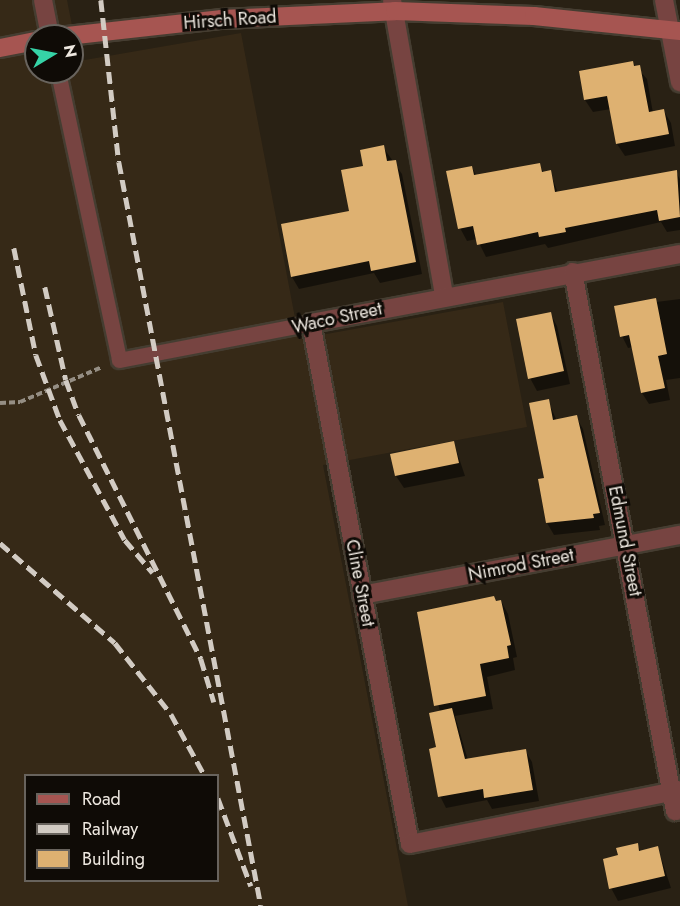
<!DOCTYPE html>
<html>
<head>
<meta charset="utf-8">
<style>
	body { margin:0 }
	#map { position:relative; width:680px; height:906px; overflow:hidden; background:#292114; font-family:Jost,sans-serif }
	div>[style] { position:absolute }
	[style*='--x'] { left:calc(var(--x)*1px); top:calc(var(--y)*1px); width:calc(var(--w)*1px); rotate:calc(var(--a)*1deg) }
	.built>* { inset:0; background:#362917 }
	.shadow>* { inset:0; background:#0007 }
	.building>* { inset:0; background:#deb171 }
	.path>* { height:4px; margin-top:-2px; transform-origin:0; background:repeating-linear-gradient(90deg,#958e84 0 6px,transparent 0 9px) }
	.roads { filter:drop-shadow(2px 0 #453d31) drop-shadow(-2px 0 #453d31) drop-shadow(0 2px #453d31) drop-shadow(0 -2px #453d31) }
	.service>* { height:15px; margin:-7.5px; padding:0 7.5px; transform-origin:7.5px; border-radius:7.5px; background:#774441 }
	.minor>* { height:18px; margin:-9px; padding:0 9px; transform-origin:9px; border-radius:9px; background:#774441 }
	.secondary>* { height:18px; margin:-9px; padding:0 9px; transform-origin:9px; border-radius:9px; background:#a65551 }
	.rail>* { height:4.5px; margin-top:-2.25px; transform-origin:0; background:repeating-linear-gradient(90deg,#d2cbc3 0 12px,transparent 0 18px) }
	span { translate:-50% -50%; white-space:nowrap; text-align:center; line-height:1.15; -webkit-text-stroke:6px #0f0b06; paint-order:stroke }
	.street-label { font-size:18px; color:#eee8e0 }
	.legend { position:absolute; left:24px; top:774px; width:195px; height:108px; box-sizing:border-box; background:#0f0b06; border:2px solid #68635d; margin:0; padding:8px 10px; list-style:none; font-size:18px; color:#eee8e0 }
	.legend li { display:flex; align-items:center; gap:12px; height:30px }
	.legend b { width:30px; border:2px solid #68635d }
	.north { position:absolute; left:24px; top:24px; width:60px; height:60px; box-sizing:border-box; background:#0f0b06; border:2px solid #68635d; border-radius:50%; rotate:80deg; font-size:16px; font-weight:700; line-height:24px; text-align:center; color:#eee8e0 }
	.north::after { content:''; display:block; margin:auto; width:21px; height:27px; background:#36d4a7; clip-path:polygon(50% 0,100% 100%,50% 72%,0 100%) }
</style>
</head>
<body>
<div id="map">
	<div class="built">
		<i style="clip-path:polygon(evenodd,0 0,67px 0,79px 61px,241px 33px,299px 339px,503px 302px,527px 427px,323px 465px,408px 906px,0 906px,0 0,36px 36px,72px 36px,72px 72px,36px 72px,36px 36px,0 0,26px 776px,218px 776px,218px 880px,26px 880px,26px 776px)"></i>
	</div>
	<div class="shadow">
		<i style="clip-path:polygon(632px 62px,647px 79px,653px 113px,664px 111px,671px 123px,675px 146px,625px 156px,617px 144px,611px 109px,593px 112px,585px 100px)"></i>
		<i style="clip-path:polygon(383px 147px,402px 174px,422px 274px,380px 283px,374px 273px,299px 289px,292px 277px,351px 212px,365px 167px)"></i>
		<i style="clip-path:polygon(539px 165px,544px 173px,550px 172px,558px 193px,676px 172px,680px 179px,680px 230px,667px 232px,661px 222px,548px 248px,545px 244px,486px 257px,477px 239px,467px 241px,460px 228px,472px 168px,477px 176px)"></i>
		<i style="clip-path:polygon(680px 299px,680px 378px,666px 380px,670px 400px,649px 404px,642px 393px,633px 347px,628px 348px,622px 336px,616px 307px)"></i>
		<i style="clip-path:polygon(550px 313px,557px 326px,570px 384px,537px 391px,530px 378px)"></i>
		<i style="clip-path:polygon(548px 401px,557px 421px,576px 417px,583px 429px,605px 525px,599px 526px,600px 530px,554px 535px,547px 523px,540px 481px,546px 480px)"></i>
		<i style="clip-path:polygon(454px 443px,465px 476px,404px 488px,396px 476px)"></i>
		<i style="clip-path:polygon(501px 601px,508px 614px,517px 657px,513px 658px,515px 670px,487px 677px,493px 709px,455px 716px,468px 760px,525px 750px,532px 762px,539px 801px,492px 809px,487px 800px,446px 808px,440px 796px,440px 712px,418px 613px)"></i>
		<i style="clip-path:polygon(637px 844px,641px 852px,658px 848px,671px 888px,618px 901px,611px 888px,620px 856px)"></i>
	</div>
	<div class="building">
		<i style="clip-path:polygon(633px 61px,634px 66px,640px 65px,649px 112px,664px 109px,669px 134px,616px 144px,607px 96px,584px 100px,579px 71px)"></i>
		<i style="clip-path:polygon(384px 145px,387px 161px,396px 160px,416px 262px,371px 271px,369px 261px,291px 277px,281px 224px,349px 211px,341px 170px,363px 166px,360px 150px)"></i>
		<i style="clip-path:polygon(540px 163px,542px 172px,551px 170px,555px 192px,677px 170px,680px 217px,659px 221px,657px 210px,565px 228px,566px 232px,539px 237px,538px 232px,477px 245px,473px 226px,458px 229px,446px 171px,472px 166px,474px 175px)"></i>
		<i style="clip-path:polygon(656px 298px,667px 354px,658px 356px,665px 388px,641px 393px,629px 335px,620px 337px,614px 306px)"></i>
		<i style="clip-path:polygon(551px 312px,564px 371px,528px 379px,516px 319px)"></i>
		<i style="clip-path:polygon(549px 399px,553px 420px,577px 415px,600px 513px,593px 514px,594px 518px,546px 523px,538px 479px,544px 478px,529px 403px)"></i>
		<i style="clip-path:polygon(454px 441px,459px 463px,395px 476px,390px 454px)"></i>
		<i style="clip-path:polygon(494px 596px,496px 601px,501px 600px,511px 645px,507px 646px,509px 658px,480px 664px,486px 696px,434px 706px,417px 612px)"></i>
		<i style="clip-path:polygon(452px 708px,465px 759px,526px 749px,533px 790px,484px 798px,483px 789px,438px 797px,429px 749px,436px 747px,429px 713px)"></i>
		<i style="clip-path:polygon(638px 843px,639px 851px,658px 846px,665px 876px,609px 889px,603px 859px,618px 855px,616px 848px)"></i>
	</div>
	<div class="path">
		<i style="--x:0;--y:403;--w:20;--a:-3"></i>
		<i style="--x:20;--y:402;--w:89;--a:-23.1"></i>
	</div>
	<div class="roads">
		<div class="service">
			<i style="--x:58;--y:72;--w:294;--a:78"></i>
			<i style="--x:119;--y:360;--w:196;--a:-10.9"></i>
		</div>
		<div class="minor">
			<i style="--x:43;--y:0;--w:37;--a:79"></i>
			<i style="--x:392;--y:0;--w:301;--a:80"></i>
			<i style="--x:664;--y:0;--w:84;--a:79"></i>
			<i style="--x:680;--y:254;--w:375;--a:169.4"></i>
			<i style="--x:311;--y:323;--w:530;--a:79.24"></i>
			<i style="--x:410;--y:844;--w:275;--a:-11.3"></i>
			<i style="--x:573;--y:272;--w:549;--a:79.28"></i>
			<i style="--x:362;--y:595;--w:324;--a:-10.7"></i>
		</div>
		<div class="secondary">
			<i style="--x:67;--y:36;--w:156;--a:-6.3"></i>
			<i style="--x:222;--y:19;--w:173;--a:-2.6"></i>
			<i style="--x:395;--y:11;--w:139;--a:2.1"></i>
			<i style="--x:534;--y:16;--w:147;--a:5.9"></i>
			<i style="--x:0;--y:48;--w:37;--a:-11"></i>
		</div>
	</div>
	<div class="rail">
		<i style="--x:101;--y:0;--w:163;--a:83.7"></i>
		<i style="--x:119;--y:162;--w:757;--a:79.19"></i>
		<i style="--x:14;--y:248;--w:109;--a:78.4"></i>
		<i style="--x:36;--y:355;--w:69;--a:69.7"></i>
		<i style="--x:60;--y:420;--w:136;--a:61.6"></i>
		<i style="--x:125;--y:540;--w:43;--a:49.7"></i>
		<i style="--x:45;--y:287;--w:95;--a:77.3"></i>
		<i style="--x:66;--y:380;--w:37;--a:70"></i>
		<i style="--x:79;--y:415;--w:273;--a:63.4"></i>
		<i style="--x:201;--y:659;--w:45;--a:73.2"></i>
		<i style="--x:0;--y:543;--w:152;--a:41"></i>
		<i style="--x:115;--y:643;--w:90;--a:51.7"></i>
		<i style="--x:171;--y:714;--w:71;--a:61.3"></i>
		<i style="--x:218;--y:798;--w:94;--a:69.4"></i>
	</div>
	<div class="street-label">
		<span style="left:230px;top:20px;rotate:-4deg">Hirsch Road</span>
		<span style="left:337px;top:318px;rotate:-12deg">Waco Street</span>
		<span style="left:625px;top:541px;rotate:79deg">Edmund Street</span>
		<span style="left:521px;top:565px;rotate:-11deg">Nimrod Street</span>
		<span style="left:360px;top:583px;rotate:79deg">Cline Street</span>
	</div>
	<ul class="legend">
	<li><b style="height:8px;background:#a65551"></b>Road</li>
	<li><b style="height:8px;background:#d2cbc3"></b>Railway</li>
	<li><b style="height:16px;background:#deb171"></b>Building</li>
	</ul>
	<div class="north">N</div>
</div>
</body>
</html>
